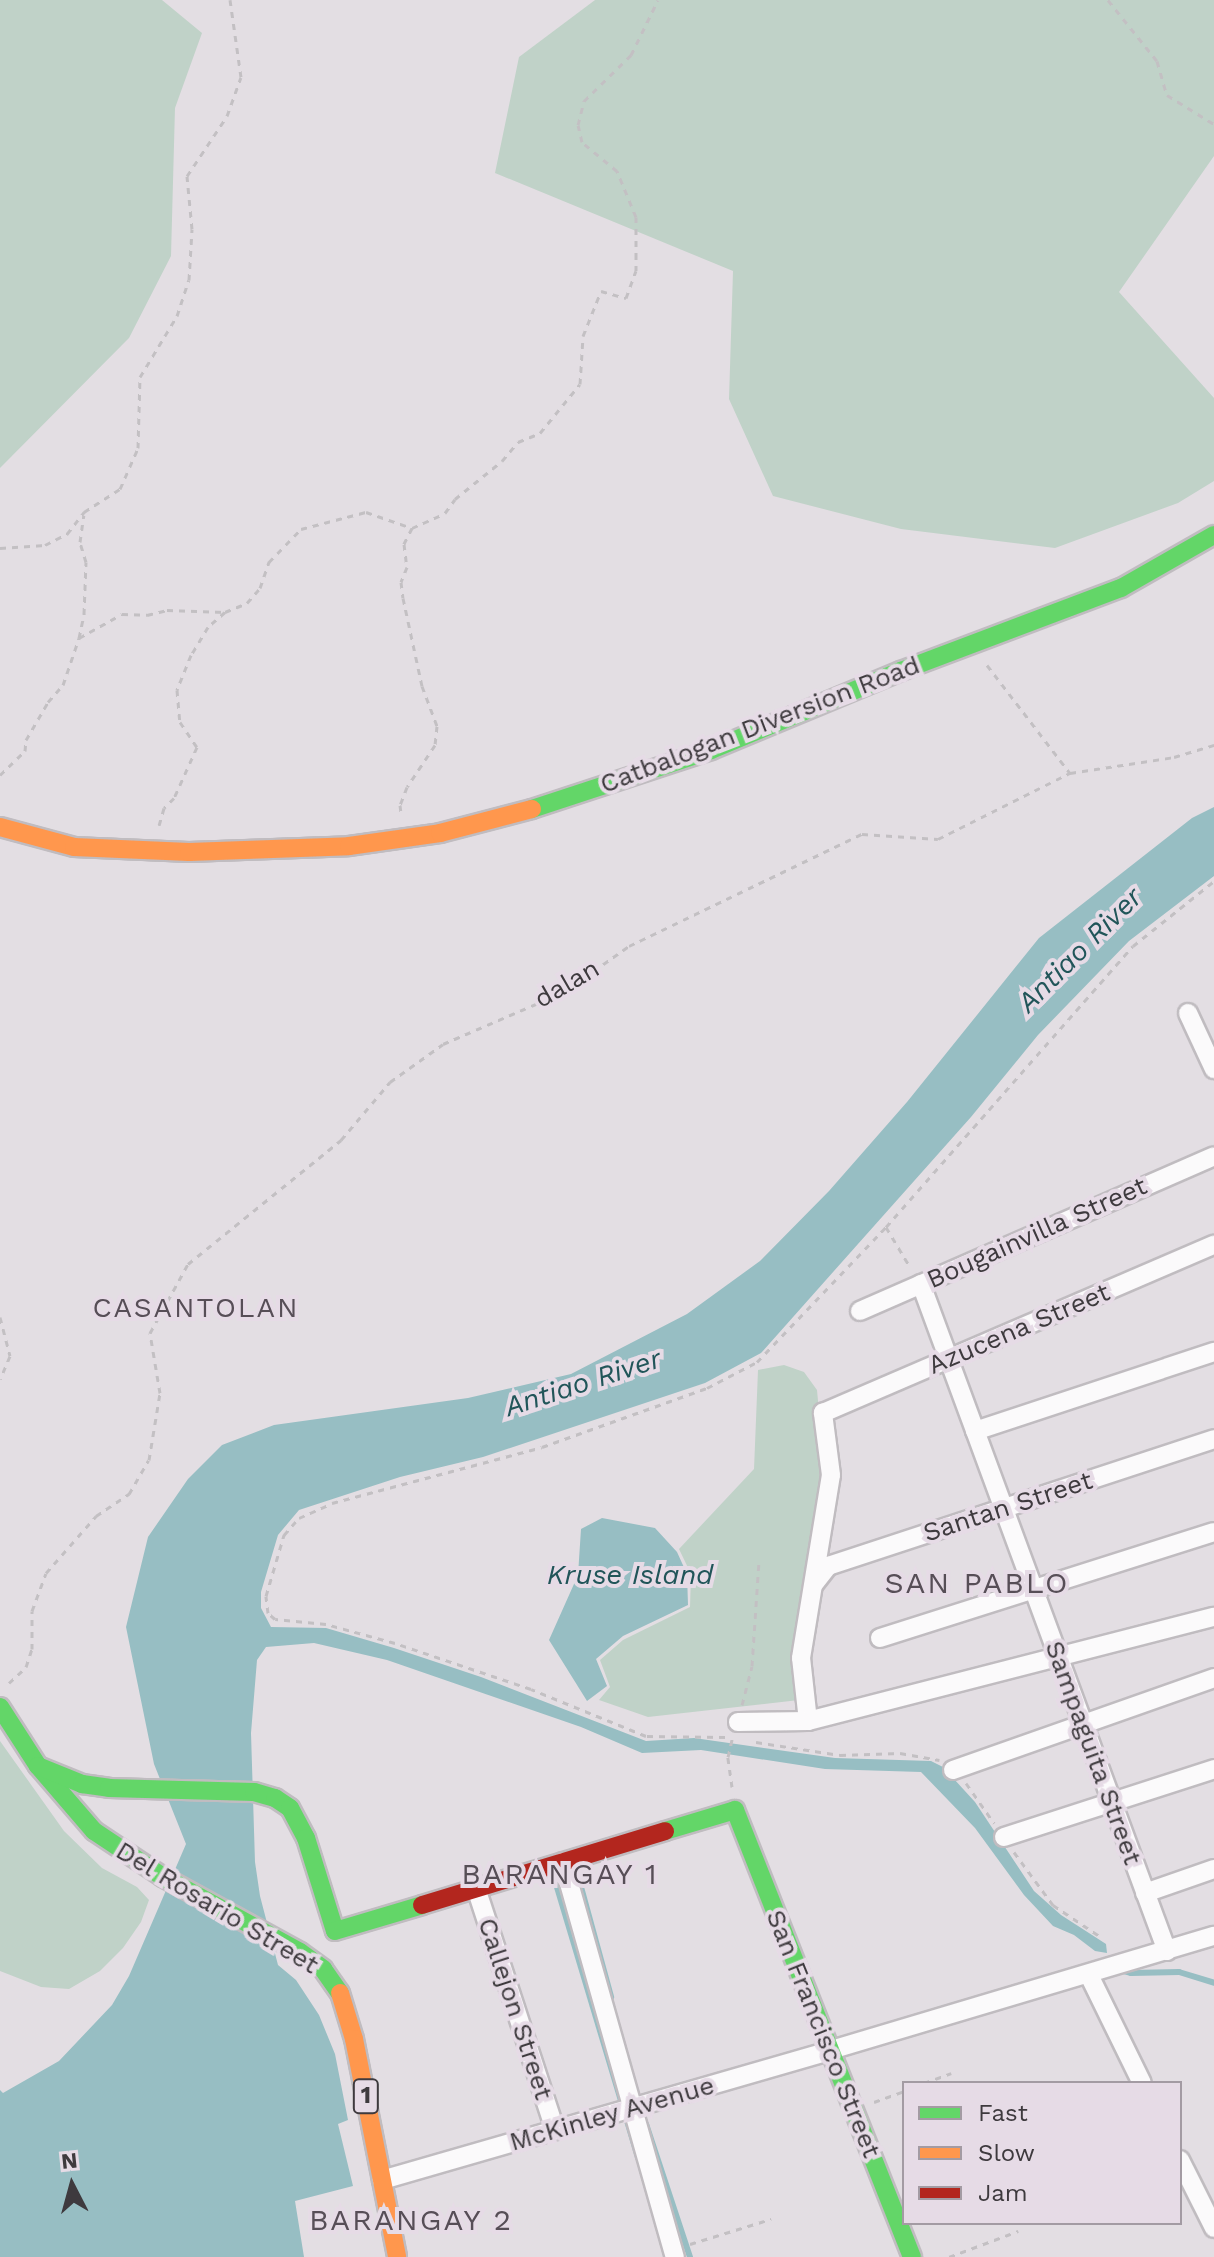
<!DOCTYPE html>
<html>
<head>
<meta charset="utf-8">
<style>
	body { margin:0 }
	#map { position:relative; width:1214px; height:2257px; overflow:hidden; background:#e3dee3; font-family:"Work Sans",sans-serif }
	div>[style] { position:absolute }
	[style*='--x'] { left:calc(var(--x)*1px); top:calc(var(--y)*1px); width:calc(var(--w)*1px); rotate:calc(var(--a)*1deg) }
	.green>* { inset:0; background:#c0d2c8 }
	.water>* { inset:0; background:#97bec3 }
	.stream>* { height:6px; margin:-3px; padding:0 3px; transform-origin:3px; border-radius:3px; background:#97bec3 }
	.path>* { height:3px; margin-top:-1.5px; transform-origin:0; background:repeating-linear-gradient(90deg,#c3c0c3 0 6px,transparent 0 12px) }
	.roads { filter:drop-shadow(2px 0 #c0bcc0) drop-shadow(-2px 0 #c0bcc0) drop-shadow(0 2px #c0bcc0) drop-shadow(0 -2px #c0bcc0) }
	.street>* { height:18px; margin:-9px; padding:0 9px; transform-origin:9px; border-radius:9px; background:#fbfafb }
	.fast>* { height:18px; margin:-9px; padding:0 9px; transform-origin:9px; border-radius:9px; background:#63d668 }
	.slow>* { height:18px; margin:-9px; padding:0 9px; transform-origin:9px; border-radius:9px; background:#ff974d }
	.jam>* { height:18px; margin:-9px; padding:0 9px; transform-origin:9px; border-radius:9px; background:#b3261e }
	span { translate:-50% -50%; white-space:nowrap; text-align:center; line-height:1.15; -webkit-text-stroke:8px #e6dbe6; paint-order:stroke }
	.shield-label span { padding:2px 6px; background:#e6dbe6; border:2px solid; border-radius:6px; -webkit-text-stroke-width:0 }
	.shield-label { font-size:24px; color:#3e3a3e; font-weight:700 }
	.street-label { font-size:26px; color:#3e3a3e }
	.water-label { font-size:28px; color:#215559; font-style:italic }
	.neighbourhood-label { font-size:28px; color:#574e57; letter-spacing:2px }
	.quarter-label { font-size:30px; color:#574e57; letter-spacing:2px }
	.legend { position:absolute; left:902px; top:2081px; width:280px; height:144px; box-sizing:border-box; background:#e6dbe6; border:2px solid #a39ba3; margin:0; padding:10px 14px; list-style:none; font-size:24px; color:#3e3a3e }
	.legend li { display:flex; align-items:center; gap:16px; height:40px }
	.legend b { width:40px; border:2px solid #a39ba3 }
	.north { position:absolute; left:32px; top:2145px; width:80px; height:80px; -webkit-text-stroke:6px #e6dbe6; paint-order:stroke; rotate:354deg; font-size:22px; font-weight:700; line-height:32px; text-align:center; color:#3e3a3e }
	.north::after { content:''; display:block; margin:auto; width:28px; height:36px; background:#3e3a3e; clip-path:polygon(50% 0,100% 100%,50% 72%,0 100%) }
</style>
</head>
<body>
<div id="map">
	<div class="green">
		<i style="clip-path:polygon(0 0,162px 0,202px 33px,175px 108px,171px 256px,129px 338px,0 468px)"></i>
		<i style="clip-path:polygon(595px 0,1214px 0,1214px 156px,1119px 292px,1214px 398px,1214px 481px,1178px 503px,1055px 548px,901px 529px,773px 496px,729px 399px,733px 271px,495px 173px,519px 57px)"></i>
		<i style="clip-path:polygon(784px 1365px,804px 1372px,817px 1390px,825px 1475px,799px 1700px,648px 1717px,599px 1700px,610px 1687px,600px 1660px,623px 1640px,690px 1607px,691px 1574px,679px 1549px,754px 1469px,758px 1370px)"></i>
		<i style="clip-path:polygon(0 1741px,64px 1831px,102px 1868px,137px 1887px,149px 1900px,141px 1922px,123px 1948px,100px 1971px,69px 1989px,41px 1987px,0 1971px)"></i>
	</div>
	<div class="water">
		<i style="clip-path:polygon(1214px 807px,1214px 876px,1129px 941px,1038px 1035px,971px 1117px,761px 1353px,705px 1383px,483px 1457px,400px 1477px,299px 1510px,278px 1535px,261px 1592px,261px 1608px,271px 1627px,326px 1628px,394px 1648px,481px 1677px,646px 1741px,694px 1738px,835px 1758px,931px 1761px,943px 1767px,975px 1802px,1034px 1891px,1061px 1915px,1106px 1944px,1107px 1953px,1095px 1951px,1074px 1935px,1053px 1926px,1024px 1895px,975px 1828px,921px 1772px,825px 1769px,701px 1750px,642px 1753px,581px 1727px,387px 1660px,314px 1643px,266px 1647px,257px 1660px,251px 1733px,255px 1862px,260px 1896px,278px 1965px,296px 1980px,319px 2015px,335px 2054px,348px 2120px,338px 2124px,353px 2186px,295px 2201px,304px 2257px,0 2257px,0 2090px,3px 2093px,59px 2061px,112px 2005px,129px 1976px,186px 1844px,154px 1764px,126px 1627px,148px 1537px,188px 1479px,222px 1445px,274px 1425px,468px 1398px,571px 1374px,687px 1314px,760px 1261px,829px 1191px,907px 1102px,1039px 938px,1192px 818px)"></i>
		<i style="clip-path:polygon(602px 1518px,655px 1528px,677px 1552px,687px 1574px,688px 1605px,623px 1636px,596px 1659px,607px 1686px,587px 1701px,549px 1640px,578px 1575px,581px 1529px)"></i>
	</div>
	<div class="stream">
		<i style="--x:575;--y:1865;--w:137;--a:74.7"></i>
		<i style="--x:553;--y:1874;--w:296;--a:73.3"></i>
		<i style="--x:1120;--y:1970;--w:11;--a:15"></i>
		<i style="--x:1131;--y:1973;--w:48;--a:-1.2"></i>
		<i style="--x:1179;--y:1972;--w:37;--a:17"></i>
		<i style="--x:646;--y:2124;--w:140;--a:71.7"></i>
	</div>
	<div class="path">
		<i style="--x:1108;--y:0;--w:78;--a:51.2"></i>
		<i style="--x:1157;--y:61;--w:35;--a:74"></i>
		<i style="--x:1167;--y:95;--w:55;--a:31.7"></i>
		<i style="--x:412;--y:528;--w:36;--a:-24"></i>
		<i style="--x:445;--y:513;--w:17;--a:-54"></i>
		<i style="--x:455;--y:499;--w:60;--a:-39"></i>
		<i style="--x:502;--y:461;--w:25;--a:-50"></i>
		<i style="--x:518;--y:442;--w:24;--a:-22"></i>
		<i style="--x:540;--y:433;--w:63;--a:-50.8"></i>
		<i style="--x:580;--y:384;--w:48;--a:-86.4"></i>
		<i style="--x:583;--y:336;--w:48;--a:-68.2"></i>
		<i style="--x:601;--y:291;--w:26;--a:16"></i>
		<i style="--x:626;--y:298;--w:29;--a:-70"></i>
		<i style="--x:636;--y:271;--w:54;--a:-90"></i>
		<i style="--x:636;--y:217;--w:50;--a:-112.4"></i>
		<i style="--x:617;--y:171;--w:45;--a:-140.4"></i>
		<i style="--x:582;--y:142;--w:17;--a:-103"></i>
		<i style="--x:578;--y:125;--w:25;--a:-76"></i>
		<i style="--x:584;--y:101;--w:66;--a:-44.4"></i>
		<i style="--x:631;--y:55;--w:61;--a:-63.9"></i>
		<i style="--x:0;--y:548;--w:45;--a:-3.8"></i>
		<i style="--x:45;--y:545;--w:25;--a:-27"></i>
		<i style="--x:67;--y:534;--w:28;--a:-52"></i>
		<i style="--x:84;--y:512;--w:43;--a:-32.6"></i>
		<i style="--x:120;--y:489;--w:45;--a:-66.3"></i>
		<i style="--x:138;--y:448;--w:71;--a:-88.4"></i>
		<i style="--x:140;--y:377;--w:71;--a:-58.8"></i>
		<i style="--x:177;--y:316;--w:38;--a:-72"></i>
		<i style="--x:189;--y:280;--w:51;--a:-86.6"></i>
		<i style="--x:192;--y:229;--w:53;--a:-95.4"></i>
		<i style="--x:187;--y:176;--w:72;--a:-56.3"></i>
		<i style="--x:227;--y:116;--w:41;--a:-70.3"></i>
		<i style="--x:241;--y:77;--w:78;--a:-98.1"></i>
		<i style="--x:225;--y:612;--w:24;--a:-22"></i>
		<i style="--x:247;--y:603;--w:20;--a:-49"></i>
		<i style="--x:260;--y:588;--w:28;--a:-71"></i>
		<i style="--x:269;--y:562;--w:46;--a:-45.9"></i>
		<i style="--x:301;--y:529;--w:67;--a:-14.7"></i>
		<i style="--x:366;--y:512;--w:49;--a:19.2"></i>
		<i style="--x:412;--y:528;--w:18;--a:117"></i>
		<i style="--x:404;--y:544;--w:23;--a:83"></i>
		<i style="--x:407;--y:567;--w:16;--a:112"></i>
		<i style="--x:401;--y:582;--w:16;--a:83"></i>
		<i style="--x:403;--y:598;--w:90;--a:77.8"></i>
		<i style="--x:422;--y:686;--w:43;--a:69.4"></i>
		<i style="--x:437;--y:726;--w:19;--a:96"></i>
		<i style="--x:435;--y:745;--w:50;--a:123.7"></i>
		<i style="--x:407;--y:787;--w:19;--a:111"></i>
		<i style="--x:400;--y:805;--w:8;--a:83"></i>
		<i style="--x:79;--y:638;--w:49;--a:-29.2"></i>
		<i style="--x:122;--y:614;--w:25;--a:2"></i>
		<i style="--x:147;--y:615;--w:21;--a:-14"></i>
		<i style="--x:167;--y:610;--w:58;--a:2"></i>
		<i style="--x:225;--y:612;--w:23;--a:139"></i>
		<i style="--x:208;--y:627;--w:33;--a:121"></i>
		<i style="--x:191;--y:655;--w:38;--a:112"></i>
		<i style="--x:177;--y:690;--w:32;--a:85"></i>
		<i style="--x:180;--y:722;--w:30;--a:56"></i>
		<i style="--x:197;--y:747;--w:56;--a:114.3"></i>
		<i style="--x:174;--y:798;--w:14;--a:135"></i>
		<i style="--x:164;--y:808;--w:18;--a:106"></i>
		<i style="--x:987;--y:665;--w:136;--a:52.5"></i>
		<i style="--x:1070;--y:773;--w:105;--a:-8.7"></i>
		<i style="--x:1174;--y:757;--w:42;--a:-16.7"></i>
		<i style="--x:0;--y:775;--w:35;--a:-44"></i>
		<i style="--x:25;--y:751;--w:11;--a:-85"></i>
		<i style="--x:26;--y:740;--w:44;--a:-59.9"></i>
		<i style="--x:48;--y:702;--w:23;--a:-49"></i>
		<i style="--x:63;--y:685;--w:50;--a:-71.2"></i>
		<i style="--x:79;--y:638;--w:25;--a:-78"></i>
		<i style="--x:84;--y:614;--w:52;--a:-87.8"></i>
		<i style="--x:86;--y:562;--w:21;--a:-107"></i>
		<i style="--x:80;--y:542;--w:27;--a:-82"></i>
		<i style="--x:886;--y:1227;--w:47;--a:59"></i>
		<i style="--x:0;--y:1317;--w:40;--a:75.6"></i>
		<i style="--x:10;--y:1356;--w:25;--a:113"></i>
		<i style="--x:9;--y:1683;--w:23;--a:-43"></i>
		<i style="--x:26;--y:1667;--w:19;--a:-72"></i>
		<i style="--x:32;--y:1649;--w:38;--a:-90"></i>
		<i style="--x:32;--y:1611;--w:40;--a:-69.8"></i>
		<i style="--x:46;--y:1573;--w:76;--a:-48.7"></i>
		<i style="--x:96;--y:1516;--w:40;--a:-34"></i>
		<i style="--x:129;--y:1494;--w:39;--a:-60"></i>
		<i style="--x:149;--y:1460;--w:68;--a:-80.7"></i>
		<i style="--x:160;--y:1393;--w:61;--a:-99.5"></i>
		<i style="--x:150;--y:1333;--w:79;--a:-61.2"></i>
		<i style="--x:188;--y:1264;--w:197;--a:-39"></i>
		<i style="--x:341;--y:1140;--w:76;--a:-49.8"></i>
		<i style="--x:390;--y:1082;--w:65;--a:-35.6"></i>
		<i style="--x:443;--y:1044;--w:132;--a:-23.3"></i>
		<i style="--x:564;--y:992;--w:80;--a:-35.3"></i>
		<i style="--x:629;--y:946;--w:259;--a:-25.7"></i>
		<i style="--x:862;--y:834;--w:76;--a:3.8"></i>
		<i style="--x:938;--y:839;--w:148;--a:-26.6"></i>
		<i style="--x:742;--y:1705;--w:40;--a:-75.6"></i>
		<i style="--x:752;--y:1666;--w:105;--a:-86.2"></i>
		<i style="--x:725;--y:1737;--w:79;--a:-179.3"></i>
		<i style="--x:646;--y:1736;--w:124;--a:-157.8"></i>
		<i style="--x:531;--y:1689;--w:144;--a:-161.3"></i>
		<i style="--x:395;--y:1643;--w:72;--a:-164.6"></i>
		<i style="--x:326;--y:1624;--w:51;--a:-174.4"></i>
		<i style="--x:275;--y:1619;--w:9;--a:-139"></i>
		<i style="--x:268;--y:1613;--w:17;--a:-97"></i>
		<i style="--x:266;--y:1596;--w:64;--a:-73.6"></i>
		<i style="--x:284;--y:1535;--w:23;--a:-49"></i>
		<i style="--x:299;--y:1518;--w:36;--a:-24"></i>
		<i style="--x:332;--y:1503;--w:217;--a:-14.9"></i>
		<i style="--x:542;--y:1447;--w:175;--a:-19.7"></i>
		<i style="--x:707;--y:1388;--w:56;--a:-27.5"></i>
		<i style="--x:757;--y:1362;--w:187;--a:-46.3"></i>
		<i style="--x:886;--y:1227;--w:374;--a:-48.7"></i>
		<i style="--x:1133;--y:946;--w:104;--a:-38.7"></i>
		<i style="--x:756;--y:1742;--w:85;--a:8.8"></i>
		<i style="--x:840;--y:1755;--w:60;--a:-1.9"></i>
		<i style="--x:900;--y:1753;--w:40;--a:10"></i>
		<i style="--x:966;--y:1783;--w:49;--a:55"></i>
		<i style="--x:732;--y:1787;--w:30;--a:-98"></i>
		<i style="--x:728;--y:1757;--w:18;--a:-77"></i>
		<i style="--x:1014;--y:1852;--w:66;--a:53.7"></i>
		<i style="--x:1053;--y:1905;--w:58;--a:33.7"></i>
		<i style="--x:924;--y:2083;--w:29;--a:-20"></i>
		<i style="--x:874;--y:2102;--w:32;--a:-20"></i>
		<i style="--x:690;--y:2244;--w:85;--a:-17.2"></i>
		<i style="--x:949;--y:2257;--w:74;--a:-20.6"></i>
	</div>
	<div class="roads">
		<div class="street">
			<i style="--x:1188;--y:1013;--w:62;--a:65.1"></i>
			<i style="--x:921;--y:1284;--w:711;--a:69.76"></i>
			<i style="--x:860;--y:1311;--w:386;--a:-23.6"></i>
			<i style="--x:975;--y:1431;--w:252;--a:-18.3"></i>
			<i style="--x:814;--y:1584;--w:23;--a:-52"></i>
			<i style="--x:828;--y:1566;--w:406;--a:-18.2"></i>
			<i style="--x:880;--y:1638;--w:350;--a:-17.6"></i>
			<i style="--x:808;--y:1721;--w:63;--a:-96.3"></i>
			<i style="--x:801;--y:1658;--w:185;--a:-80.7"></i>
			<i style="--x:831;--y:1475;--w:63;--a:-97.4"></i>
			<i style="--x:823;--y:1413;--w:426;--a:-23.3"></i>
			<i style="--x:738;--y:1722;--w:70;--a:-0.8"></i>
			<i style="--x:808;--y:1721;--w:419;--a:-14.4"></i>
			<i style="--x:953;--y:1770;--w:277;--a:-19.4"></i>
			<i style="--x:1004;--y:1837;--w:221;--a:-17.9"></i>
			<i style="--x:563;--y:1862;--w:411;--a:74.2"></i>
			<i style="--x:476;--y:1888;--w:255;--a:71.9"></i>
			<i style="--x:1145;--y:1893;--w:73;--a:-19.2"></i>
			<i style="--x:1089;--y:1975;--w:120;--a:63.9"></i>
			<i style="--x:831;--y:2050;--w:400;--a:-16.6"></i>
			<i style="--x:1180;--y:2160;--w:76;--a:63.4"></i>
			<i style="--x:382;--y:2180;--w:466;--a:-16.1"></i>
		</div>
		<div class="fast">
			<i style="--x:532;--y:809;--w:188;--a:-18.2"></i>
			<i style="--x:711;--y:750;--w:206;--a:-22.6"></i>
			<i style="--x:901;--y:671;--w:235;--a:-20.7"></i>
			<i style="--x:1121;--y:588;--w:107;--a:-29.7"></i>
			<i style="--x:0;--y:1707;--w:70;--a:57.2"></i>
			<i style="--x:38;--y:1766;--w:86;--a:49.3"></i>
			<i style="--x:94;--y:1831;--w:83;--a:33.7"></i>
			<i style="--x:163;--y:1877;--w:156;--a:28.7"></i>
			<i style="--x:300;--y:1952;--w:29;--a:36"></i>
			<i style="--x:323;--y:1969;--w:29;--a:55"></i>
			<i style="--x:38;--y:1766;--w:48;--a:22.2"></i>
			<i style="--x:82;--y:1784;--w:27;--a:8"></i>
			<i style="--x:109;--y:1788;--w:145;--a:1.6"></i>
			<i style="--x:254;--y:1792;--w:22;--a:16"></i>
			<i style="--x:275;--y:1798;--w:18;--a:34"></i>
			<i style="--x:290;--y:1808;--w:34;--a:62"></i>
			<i style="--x:306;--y:1838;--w:97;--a:72.7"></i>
			<i style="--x:335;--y:1931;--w:91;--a:-16.6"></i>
			<i style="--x:665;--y:1831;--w:73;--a:-16.7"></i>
			<i style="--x:735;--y:1810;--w:481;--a:68.4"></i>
		</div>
		<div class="slow">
			<i style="--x:0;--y:827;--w:77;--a:15.1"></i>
			<i style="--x:74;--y:847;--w:115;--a:2.5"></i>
			<i style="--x:189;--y:852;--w:160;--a:-2.1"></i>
			<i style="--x:349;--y:846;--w:92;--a:-8.1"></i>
			<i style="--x:440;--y:833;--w:95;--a:-14.6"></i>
			<i style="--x:340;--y:1993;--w:48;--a:73.1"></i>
			<i style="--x:354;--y:2039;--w:222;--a:78.8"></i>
		</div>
		<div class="jam">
			<i style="--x:422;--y:1905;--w:254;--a:-16.9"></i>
		</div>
	</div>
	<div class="shield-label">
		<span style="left:366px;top:2096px">1</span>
	</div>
	<div class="street-label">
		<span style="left:760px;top:725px;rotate:-21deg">Catbalogan Diversion Road</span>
		<span style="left:567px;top:984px;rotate:-30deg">dalan</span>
		<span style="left:1037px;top:1233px;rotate:-24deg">Bougainvilla Street</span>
		<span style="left:1019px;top:1329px;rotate:-23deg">Azucena Street</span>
		<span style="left:1008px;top:1507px;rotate:-18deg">Santan Street</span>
		<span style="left:1093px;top:1753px;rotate:70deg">Sampaguita Street</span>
		<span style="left:217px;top:1908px;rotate:31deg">Del Rosario Street</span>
		<span style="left:515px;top:2009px;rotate:72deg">Callejon Street</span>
		<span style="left:823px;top:2034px;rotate:68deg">San Francisco Street</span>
		<span style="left:612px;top:2114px;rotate:-16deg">McKinley Avenue</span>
	</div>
	<div class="water-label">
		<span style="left:1080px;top:950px;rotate:-45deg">Antiao River</span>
		<span style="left:583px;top:1383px;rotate:-18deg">Antiao River</span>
		<span style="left:630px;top:1575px">Kruse Island</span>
	</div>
	<div class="neighbourhood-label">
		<span style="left:196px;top:1308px">CASANTOLAN</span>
	</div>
	<div class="quarter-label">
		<span style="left:977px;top:1583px">SAN PABLO</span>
		<span style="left:560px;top:1874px">BARANGAY 1</span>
		<span style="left:411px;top:2220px">BARANGAY 2</span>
	</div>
	<ul class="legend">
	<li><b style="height:10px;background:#63d668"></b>Fast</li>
	<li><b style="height:10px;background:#ff974d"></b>Slow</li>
	<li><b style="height:10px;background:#b3261e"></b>Jam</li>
	</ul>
	<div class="north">N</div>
</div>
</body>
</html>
